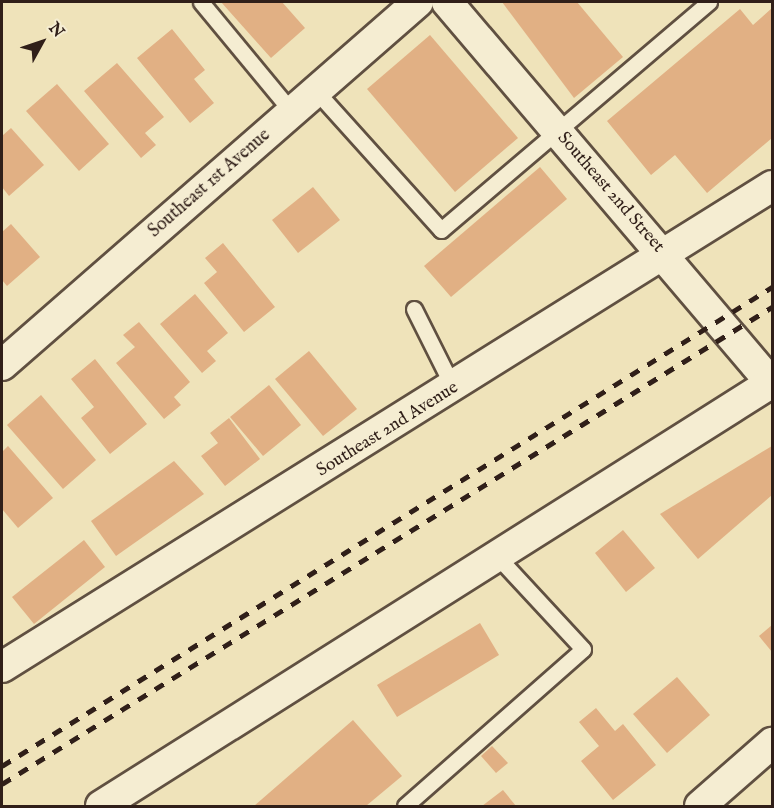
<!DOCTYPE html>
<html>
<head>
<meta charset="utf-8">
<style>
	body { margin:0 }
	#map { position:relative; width:774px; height:808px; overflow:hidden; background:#efe3ba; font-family:"IM FELL English",serif }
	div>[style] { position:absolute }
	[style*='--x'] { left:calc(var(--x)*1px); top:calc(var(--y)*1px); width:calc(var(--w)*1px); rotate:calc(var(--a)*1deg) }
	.building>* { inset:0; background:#e1b084 }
	.roads { filter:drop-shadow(2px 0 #605041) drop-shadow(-2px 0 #605041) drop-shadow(0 2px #605041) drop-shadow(0 -2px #605041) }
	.lane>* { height:15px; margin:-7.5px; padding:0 7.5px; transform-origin:7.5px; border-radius:7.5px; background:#f5edd2 }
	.street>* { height:30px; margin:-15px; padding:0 15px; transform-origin:15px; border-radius:15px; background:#f5edd2 }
	.rail>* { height:4.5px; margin-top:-2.25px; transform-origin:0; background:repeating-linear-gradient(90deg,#301f19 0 10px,transparent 0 20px) }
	span { translate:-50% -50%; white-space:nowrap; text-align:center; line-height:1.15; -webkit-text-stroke:5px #f5edd2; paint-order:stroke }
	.street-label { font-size:18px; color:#301f19 }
	.frame { position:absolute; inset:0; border:3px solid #301f19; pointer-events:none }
	.north { position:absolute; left:12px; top:12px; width:60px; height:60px; -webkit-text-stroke:4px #f5edd2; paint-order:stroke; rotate:50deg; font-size:16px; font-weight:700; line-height:24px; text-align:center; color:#301f19 }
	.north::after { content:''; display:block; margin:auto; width:21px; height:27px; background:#301f19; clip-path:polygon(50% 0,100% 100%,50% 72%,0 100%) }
</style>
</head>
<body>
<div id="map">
	<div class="building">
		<i style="clip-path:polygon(221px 2px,282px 2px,305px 28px,271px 58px)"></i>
		<i style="clip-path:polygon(502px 2px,577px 2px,623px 57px,574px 98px)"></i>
		<i style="clip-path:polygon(772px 8px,772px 138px,707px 193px,675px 155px,651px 175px,607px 121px,740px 9px,753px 25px)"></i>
		<i style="clip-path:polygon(172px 29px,205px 70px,194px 79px,214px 103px,190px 123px,137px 58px)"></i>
		<i style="clip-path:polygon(430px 35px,518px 138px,455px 192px,367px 89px)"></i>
		<i style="clip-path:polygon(117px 63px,164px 117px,145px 133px,156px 145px,141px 158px,84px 91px)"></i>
		<i style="clip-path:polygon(57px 84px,109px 144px,79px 171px,26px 111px)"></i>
		<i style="clip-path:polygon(11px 128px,44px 165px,9px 196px,2px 187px,2px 136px)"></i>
		<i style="clip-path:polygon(540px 167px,567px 199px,451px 297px,424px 266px)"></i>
		<i style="clip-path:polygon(313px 187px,340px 220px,298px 253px,272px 220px)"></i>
		<i style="clip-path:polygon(11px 224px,40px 257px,7px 286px,2px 280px,2px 232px)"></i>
		<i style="clip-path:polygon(223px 243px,275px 307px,244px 332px,204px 283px,217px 272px,205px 258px)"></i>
		<i style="clip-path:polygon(195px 294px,228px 333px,207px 351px,216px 361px,202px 373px,160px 324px)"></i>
		<i style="clip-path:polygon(139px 322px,190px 382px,174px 397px,181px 405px,164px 419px,116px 363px,135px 347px,123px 335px)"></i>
		<i style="clip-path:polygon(309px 351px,357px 409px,323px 436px,275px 379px)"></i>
		<i style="clip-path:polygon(95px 359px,147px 424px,110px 454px,81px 418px,94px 407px,71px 379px)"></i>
		<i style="clip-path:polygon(269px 385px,301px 425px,263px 456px,230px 417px)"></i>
		<i style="clip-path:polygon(41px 395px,96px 460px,63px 489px,7px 425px)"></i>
		<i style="clip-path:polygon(229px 418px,260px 459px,225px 486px,201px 456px,218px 443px,210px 433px)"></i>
		<i style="clip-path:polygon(8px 446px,53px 498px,18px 528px,2px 509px,2px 452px)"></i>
		<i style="clip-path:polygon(772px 446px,772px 495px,698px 559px,660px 514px)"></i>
		<i style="clip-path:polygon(174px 461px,204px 494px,116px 556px,91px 521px)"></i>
		<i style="clip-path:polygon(623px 530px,655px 568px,626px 592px,595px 553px)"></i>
		<i style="clip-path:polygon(84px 540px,105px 567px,34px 624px,12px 597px)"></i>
		<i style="clip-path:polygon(480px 623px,499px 655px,397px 717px,377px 685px)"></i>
		<i style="clip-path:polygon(772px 625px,772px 652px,759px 636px)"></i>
		<i style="clip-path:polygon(677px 677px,710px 715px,667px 753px,633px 714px)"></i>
		<i style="clip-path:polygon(596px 708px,615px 731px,623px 724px,656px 765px,613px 800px,581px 761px,599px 746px,579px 722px)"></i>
		<i style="clip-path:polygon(353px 720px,402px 776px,366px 806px,254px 806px)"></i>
		<i style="clip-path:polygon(492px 746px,508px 763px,496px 773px,481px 756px)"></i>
		<i style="clip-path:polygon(503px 790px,516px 806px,482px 806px)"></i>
	</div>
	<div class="roads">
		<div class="lane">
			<i style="--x:201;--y:2;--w:143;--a:50.4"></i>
			<i style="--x:316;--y:91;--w:187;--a:48"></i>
			<i style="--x:441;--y:230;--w:352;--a:-40.4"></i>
			<i style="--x:414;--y:309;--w:89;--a:63.4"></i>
			<i style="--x:405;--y:806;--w:237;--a:-41.4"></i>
			<i style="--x:583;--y:649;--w:127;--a:-132.8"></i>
		</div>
		<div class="street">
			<i style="--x:447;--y:2;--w:502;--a:49.61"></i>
			<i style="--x:2;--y:365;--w:552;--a:-41.11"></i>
			<i style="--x:2;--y:667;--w:908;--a:-31.99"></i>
			<i style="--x:101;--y:806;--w:792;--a:-32.27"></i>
			<i style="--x:700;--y:806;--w:96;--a:-41.2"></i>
		</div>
	</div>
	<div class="rail">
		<i style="--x:2;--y:766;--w:907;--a:-31.88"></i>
		<i style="--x:2;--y:784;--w:906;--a:-31.78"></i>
	</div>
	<div class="street-label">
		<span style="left:210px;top:184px;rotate:-41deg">Southeast 1st Avenue</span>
		<span style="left:610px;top:193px;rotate:49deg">Southeast 2nd Street</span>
		<span style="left:388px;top:430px;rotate:-32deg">Southeast 2nd Avenue</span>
	</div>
	<div class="frame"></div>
	<div class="north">N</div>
</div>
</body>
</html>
